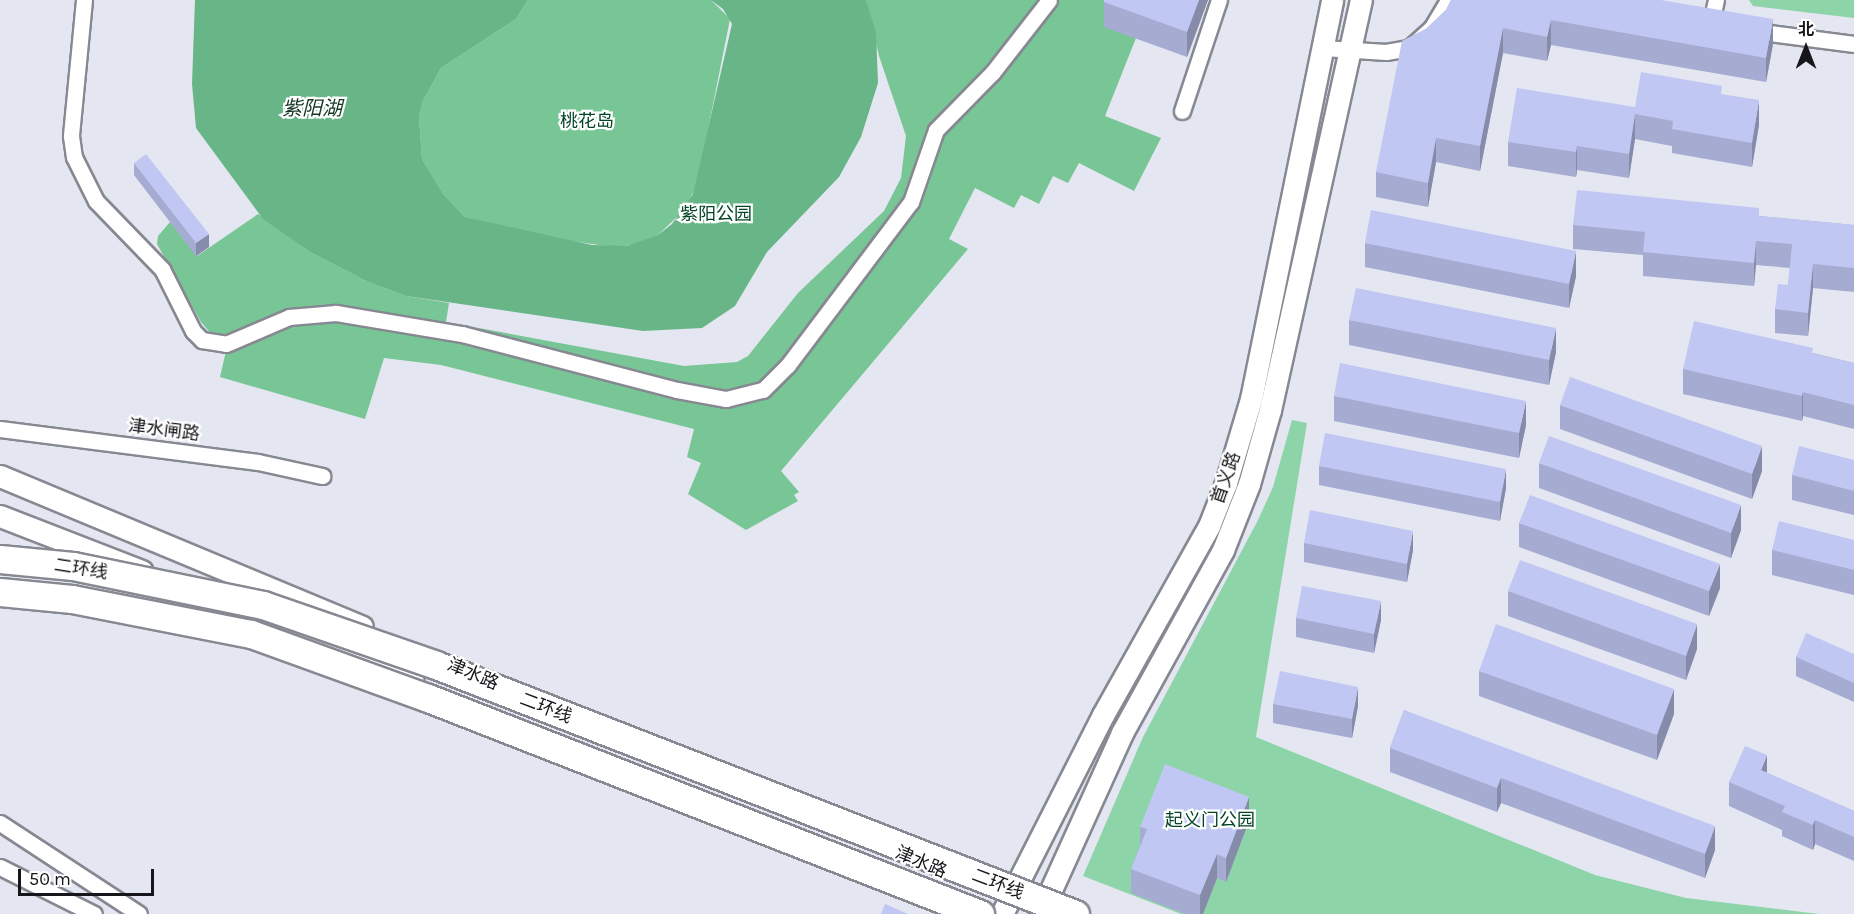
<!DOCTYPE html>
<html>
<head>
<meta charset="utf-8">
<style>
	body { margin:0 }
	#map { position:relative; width:1854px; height:914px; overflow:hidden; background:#e4e6f1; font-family:Karla,"Noto Sans SC",sans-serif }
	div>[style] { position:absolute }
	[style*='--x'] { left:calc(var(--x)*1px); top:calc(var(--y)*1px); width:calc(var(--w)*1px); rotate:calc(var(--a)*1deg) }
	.green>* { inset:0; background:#8dd5a8 }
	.forest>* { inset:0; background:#78c596 }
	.water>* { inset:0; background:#68b587 }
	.roads { filter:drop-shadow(2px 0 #868892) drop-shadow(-2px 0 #868892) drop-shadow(0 2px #868892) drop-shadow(0 -2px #868892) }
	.street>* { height:15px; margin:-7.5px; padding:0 7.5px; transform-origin:7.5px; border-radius:7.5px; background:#fff }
	.secondary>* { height:21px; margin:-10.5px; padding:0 10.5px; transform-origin:10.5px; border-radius:10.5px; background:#fff }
	.bridges { filter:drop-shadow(2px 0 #868892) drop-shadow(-2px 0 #868892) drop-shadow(0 2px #868892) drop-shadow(0 -2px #868892) }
	.highway-bridge>* { height:27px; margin:-13.5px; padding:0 13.5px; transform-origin:13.5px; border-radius:13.5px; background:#fff }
	.wall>* { inset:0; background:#a6abd1 }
	.shaded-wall>* { inset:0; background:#878baa }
	.building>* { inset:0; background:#c1c7f3 }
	span { translate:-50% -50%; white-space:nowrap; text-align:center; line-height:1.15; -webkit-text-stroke:4.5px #fff; paint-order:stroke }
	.park-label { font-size:18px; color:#034426 }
	.street-label { font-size:18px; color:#16161a }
	.water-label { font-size:20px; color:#153723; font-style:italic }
	.north { position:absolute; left:1776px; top:18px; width:60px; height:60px; -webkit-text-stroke:4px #fff; paint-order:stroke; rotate:0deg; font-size:16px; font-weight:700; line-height:24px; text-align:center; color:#16161a }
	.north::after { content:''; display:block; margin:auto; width:21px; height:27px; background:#16161a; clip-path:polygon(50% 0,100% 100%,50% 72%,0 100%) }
	.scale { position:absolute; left:18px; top:869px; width:136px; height:27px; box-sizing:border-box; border:3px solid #16161a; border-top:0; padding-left:8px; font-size:18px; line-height:21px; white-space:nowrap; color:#16161a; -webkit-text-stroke:4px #fff; paint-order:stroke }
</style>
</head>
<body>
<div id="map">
	<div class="green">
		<i style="clip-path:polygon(1749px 0,1854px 0,1854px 18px,1753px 6px)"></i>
		<i style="clip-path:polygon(1292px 420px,1307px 423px,1256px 737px,1595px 875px,1686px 898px,1819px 914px,1181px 914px,1083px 876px,1143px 737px,1258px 520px,1273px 487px)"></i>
	</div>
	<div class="forest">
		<i style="clip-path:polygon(528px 0,711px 0,730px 19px,697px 185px,684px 210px,658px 235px,636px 245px,612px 247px,539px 236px,465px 217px,444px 195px,422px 159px,419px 116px,423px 101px,441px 68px,516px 19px)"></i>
		<i style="clip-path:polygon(866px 0,1113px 0,1136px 38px,1105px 116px,1161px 138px,1134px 191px,1079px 163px,1068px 183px,1053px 176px,1039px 204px,1021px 195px,1014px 208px,975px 188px,949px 239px,968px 249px,781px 471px,799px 492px,794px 495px,798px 501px,746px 530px,688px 494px,701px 463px,687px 457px,694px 429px,441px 365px,384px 358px,365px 419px,220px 377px,226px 351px,201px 322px,157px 244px,158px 236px,170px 222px,197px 256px,258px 214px,310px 252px,368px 282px,406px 296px,449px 303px,446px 322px,684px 366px,737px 362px,748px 356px,798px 293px,884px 211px,901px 178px,906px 136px,879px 56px)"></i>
	</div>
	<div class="water">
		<i style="clip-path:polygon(195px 0,528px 0,516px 19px,441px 68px,423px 101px,419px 116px,422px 159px,444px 195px,465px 217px,592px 245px,627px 246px,658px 235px,672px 224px,693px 194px,732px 24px,723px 9px,711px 0,866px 0,876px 33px,878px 83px,861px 137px,839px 177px,767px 252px,735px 306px,702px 328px,643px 331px,406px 296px,368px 282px,310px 252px,263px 219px,196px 128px,192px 84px)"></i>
	</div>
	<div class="roads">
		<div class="street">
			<i style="--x:84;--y:0;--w:137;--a:95.5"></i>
			<i style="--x:71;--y:136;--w:21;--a:82"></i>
			<i style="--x:74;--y:157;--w:49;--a:63.4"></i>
			<i style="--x:96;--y:201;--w:95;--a:45.9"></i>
			<i style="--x:162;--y:269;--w:69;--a:63.4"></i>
			<i style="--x:193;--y:331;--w:13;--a:45"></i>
			<i style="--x:202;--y:340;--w:24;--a:9"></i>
			<i style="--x:226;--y:344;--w:69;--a:-23.2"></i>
			<i style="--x:289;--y:317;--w:47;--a:-4.9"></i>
			<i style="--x:336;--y:313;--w:128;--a:9.5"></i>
			<i style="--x:462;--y:334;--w:222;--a:14.6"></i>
			<i style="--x:677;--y:390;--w:50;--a:10.4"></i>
			<i style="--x:726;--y:399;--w:38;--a:-14"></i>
			<i style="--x:763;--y:390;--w:35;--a:-45"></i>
			<i style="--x:788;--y:365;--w:204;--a:-53"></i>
			<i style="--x:911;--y:202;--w:76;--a:-70.9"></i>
			<i style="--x:936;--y:130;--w:81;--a:-45.5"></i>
			<i style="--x:993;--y:72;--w:91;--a:-52.1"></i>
			<i style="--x:1711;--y:23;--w:24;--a:-78"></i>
			<i style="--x:1754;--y:31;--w:101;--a:7.4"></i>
			<i style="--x:1323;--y:48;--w:63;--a:3.6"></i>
			<i style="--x:1386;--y:52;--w:23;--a:-10"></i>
			<i style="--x:1409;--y:48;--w:31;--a:-42"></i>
			<i style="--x:1432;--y:27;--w:31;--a:-59"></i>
			<i style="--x:1182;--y:111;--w:117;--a:-71.6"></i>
			<i style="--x:0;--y:429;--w:260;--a:7.3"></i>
			<i style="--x:258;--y:462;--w:66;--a:12.3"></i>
			<i style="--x:0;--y:823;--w:166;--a:33.2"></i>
			<i style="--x:0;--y:867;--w:105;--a:26.6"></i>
		</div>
		<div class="secondary">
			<i style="--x:0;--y:476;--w:392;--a:22.6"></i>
			<i style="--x:0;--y:516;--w:152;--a:21.2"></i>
			<i style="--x:255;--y:615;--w:170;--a:22.2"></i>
			<i style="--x:1002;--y:914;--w:223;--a:-63.1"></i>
			<i style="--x:1103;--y:715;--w:217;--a:-60.7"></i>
			<i style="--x:1209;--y:526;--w:46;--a:-68.4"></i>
			<i style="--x:1226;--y:483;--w:88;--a:-73.4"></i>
			<i style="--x:1251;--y:399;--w:407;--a:-78.5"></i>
			<i style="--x:1040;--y:914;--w:199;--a:-65.6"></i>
			<i style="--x:1122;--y:733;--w:209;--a:-61.1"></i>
			<i style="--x:1223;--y:550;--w:71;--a:-68.5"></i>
			<i style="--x:1249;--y:484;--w:77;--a:-74.2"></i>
			<i style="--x:1270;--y:410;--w:420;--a:-77.5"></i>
		</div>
	</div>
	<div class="bridges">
		<div class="highway-bridge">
			<i style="--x:0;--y:559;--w:73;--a:5.5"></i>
			<i style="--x:73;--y:566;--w:194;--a:11.6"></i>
			<i style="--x:263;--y:605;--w:183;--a:19.1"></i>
			<i style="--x:436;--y:665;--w:686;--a:21.29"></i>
			<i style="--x:0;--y:592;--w:72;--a:5.6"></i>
			<i style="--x:72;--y:599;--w:182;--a:11.1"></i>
			<i style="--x:251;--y:634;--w:188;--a:19.9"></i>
			<i style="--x:428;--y:698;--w:593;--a:21.37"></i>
		</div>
	</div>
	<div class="wall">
		<i style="clip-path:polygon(1208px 0,1187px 57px,1104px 27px,1104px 2px)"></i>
		<i style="clip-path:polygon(1451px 0,1773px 44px,1766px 82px,1551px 45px,1547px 61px,1503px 53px,1480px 171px,1436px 162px,1428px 207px,1376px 197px,1376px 172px,1427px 28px,1446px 10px)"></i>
		<i style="clip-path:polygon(1722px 94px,1759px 125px,1752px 167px,1672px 153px,1672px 146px,1635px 139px,1629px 178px,1577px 170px,1576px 177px,1508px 166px,1508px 142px,1635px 107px)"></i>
		<i style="clip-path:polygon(134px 163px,209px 247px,196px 256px,134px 175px)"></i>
		<i style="clip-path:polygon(1759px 216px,1854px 225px,1854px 292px,1813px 288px,1808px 336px,1775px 333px,1775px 309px,1788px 285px,1790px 268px,1756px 265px,1754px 286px,1643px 276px,1643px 255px,1573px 249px,1573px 225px)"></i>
		<i style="clip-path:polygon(1365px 243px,1576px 276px,1569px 308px,1365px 267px)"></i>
		<i style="clip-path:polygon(1349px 320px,1556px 352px,1549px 385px,1349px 345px)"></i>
		<i style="clip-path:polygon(1813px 353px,1854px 363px,1854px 429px,1803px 416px,1802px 421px,1683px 394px,1683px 369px)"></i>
		<i style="clip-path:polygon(1334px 396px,1526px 425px,1519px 458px,1334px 421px)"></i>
		<i style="clip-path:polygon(1560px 405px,1762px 471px,1752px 499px,1560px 429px)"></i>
		<i style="clip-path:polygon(1854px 460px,1854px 515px,1792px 500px,1792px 475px)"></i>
		<i style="clip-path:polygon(1539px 463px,1741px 530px,1731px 558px,1539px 488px)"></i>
		<i style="clip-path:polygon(1319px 466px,1506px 488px,1500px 521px,1319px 485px)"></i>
		<i style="clip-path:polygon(1519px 523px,1720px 588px,1709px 616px,1519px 547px)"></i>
		<i style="clip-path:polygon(1854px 540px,1854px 595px,1772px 575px,1772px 550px)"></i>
		<i style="clip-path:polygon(1304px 543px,1413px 550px,1407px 582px,1304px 562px)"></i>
		<i style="clip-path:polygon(1508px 591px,1697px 649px,1686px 680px,1508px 616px)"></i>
		<i style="clip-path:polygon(1296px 618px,1381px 620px,1374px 653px,1296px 637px)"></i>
		<i style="clip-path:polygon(1854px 654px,1854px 702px,1796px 676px,1796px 657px)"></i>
		<i style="clip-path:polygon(1479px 671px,1674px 714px,1657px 760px,1479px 696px)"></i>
		<i style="clip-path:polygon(1273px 704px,1358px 706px,1352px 738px,1273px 723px)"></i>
		<i style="clip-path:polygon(1404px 710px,1715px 850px,1705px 878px,1501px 803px,1497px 812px,1390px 772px,1390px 748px)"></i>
		<i style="clip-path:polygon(1767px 773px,1854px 811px,1854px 861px,1815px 844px,1813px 850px,1782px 836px,1782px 830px,1729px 806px,1729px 782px)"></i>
		<i style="clip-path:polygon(1249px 821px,1226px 882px,1217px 878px,1203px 914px,1185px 914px,1131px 893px,1131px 869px,1140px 845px,1140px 827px)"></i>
	</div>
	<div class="shaded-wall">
		<i style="clip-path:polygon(1199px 0,1208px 0,1187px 57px,1187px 32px)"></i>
		<i style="clip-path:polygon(1773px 19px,1773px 44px,1766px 82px,1766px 58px)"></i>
		<i style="clip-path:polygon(1551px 20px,1551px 45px,1547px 61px,1547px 37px)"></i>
		<i style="clip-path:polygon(1503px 28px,1503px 53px,1480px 171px,1480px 146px)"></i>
		<i style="clip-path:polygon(1759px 100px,1759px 125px,1752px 167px,1752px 143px)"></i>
		<i style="clip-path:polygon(1635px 114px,1635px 139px,1629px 178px,1629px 154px)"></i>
		<i style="clip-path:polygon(1436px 138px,1436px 162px,1428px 207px,1428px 183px)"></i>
		<i style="clip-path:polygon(1577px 146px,1577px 170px,1576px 177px,1576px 152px)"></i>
		<i style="clip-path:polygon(209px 234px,209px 247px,196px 256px,196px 243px)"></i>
		<i style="clip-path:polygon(1756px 241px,1756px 265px,1754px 286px,1754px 263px)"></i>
		<i style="clip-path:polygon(1576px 251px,1576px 276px,1569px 308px,1569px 284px)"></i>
		<i style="clip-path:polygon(1813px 264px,1813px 288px,1808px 336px,1808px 313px)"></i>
		<i style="clip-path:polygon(1556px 328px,1556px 352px,1549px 385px,1549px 360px)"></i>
		<i style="clip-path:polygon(1803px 392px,1803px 416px,1802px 421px,1802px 396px)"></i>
		<i style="clip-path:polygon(1526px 401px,1526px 425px,1519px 458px,1519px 433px)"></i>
		<i style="clip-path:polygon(1762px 446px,1762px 471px,1752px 499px,1752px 474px)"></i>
		<i style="clip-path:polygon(1506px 469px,1506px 488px,1500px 521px,1500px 502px)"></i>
		<i style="clip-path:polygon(1741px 505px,1741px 530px,1731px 558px,1731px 533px)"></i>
		<i style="clip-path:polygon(1413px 531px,1413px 550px,1407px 582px,1407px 564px)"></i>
		<i style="clip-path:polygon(1720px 564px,1720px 588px,1709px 616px,1709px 591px)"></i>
		<i style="clip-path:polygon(1381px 601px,1381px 620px,1374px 653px,1374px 634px)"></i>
		<i style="clip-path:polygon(1697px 624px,1697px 649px,1686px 680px,1686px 656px)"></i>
		<i style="clip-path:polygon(1358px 687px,1358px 706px,1352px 738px,1352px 719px)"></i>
		<i style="clip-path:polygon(1674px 689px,1674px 714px,1657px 760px,1657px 735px)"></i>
		<i style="clip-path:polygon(1767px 755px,1767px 780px,1761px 770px)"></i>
		<i style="clip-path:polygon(1501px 778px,1501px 803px,1497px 812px,1497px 788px)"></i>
		<i style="clip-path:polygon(1249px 797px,1249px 821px,1226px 882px,1226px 858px)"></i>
		<i style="clip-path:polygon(1815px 820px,1815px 844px,1813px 850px,1813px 825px)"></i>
		<i style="clip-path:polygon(1715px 826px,1715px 850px,1705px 878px,1705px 854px)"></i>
		<i style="clip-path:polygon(1217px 854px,1217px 878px,1203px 914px,1200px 914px,1200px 895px)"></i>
	</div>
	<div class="building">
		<i style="clip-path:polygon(1104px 0,1199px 0,1187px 32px,1104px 2px)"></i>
		<i style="clip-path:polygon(1451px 0,1661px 0,1773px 19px,1766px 58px,1551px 20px,1547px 37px,1503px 28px,1480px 146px,1436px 138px,1428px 183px,1376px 172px,1402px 41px,1427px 28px,1446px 10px)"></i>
		<i style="clip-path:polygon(1641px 72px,1722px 86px,1721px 94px,1759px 100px,1752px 143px,1672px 129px,1673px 121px,1635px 114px,1629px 154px,1577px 146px,1576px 152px,1508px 142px,1517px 88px,1635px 107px)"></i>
		<i style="clip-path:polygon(146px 154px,209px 234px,196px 243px,134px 163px)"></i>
		<i style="clip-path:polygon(1577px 190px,1759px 208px,1759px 216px,1854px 225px,1854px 268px,1813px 264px,1808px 313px,1775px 309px,1778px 284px,1788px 285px,1792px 244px,1756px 241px,1754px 263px,1643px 252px,1645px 232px,1573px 225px)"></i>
		<i style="clip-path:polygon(1371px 210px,1576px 251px,1569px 284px,1365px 243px)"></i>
		<i style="clip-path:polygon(1356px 288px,1556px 328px,1549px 360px,1349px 320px)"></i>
		<i style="clip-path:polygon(1694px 321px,1813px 348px,1812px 353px,1854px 363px,1854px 405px,1803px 392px,1802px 396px,1683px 369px)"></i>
		<i style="clip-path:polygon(1340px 363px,1526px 401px,1519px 433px,1334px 396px)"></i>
		<i style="clip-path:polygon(1570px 377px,1762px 446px,1752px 474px,1560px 405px)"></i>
		<i style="clip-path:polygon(1325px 433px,1506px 469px,1500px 502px,1319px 466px)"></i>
		<i style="clip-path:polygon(1549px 436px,1741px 505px,1731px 533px,1539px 463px)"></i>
		<i style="clip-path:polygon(1799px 446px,1854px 460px,1854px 491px,1792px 475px)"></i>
		<i style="clip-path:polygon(1530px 495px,1720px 564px,1709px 591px,1519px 523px)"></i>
		<i style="clip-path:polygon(1310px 510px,1413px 531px,1407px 564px,1304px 543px)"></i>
		<i style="clip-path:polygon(1779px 521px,1854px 540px,1854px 570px,1772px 550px)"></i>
		<i style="clip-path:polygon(1520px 560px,1697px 624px,1686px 656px,1508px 591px)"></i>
		<i style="clip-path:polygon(1302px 586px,1381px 601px,1374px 634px,1296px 618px)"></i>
		<i style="clip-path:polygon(1496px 624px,1674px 689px,1657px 735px,1479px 671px)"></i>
		<i style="clip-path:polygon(1806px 633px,1854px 654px,1854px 683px,1796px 657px)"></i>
		<i style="clip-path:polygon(1280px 671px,1358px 687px,1352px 719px,1273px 704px)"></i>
		<i style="clip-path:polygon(1404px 710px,1715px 826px,1705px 854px,1501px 778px,1497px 788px,1390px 748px)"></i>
		<i style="clip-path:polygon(1745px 746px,1767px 755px,1761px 770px,1854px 811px,1854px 837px,1815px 820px,1813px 825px,1782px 812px,1785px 806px,1729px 782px)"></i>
		<i style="clip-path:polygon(1165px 764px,1249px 797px,1226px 858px,1217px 854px,1200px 895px,1131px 869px,1147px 829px,1140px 827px)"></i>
		<i style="clip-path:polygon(885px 904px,908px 914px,881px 914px)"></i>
	</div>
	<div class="park-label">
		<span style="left:587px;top:121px">桃花岛</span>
		<span style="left:716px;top:214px">紫阳公园</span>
		<span style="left:1210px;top:820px">起义门公园</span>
	</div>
	<div class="street-label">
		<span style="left:164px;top:430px;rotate:7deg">津水闸路</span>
		<span style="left:1226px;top:478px;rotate:-71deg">首义路</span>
		<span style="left:81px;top:569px;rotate:9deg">二环线</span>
		<span style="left:473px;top:674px;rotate:23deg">津水路</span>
		<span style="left:546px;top:708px;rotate:21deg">二环线</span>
		<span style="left:921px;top:862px;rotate:23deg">津水路</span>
		<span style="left:998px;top:884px;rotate:21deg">二环线</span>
	</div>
	<div class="water-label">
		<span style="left:312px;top:108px">紫阳湖</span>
	</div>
	<div class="north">北</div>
	<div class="scale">50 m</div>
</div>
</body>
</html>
